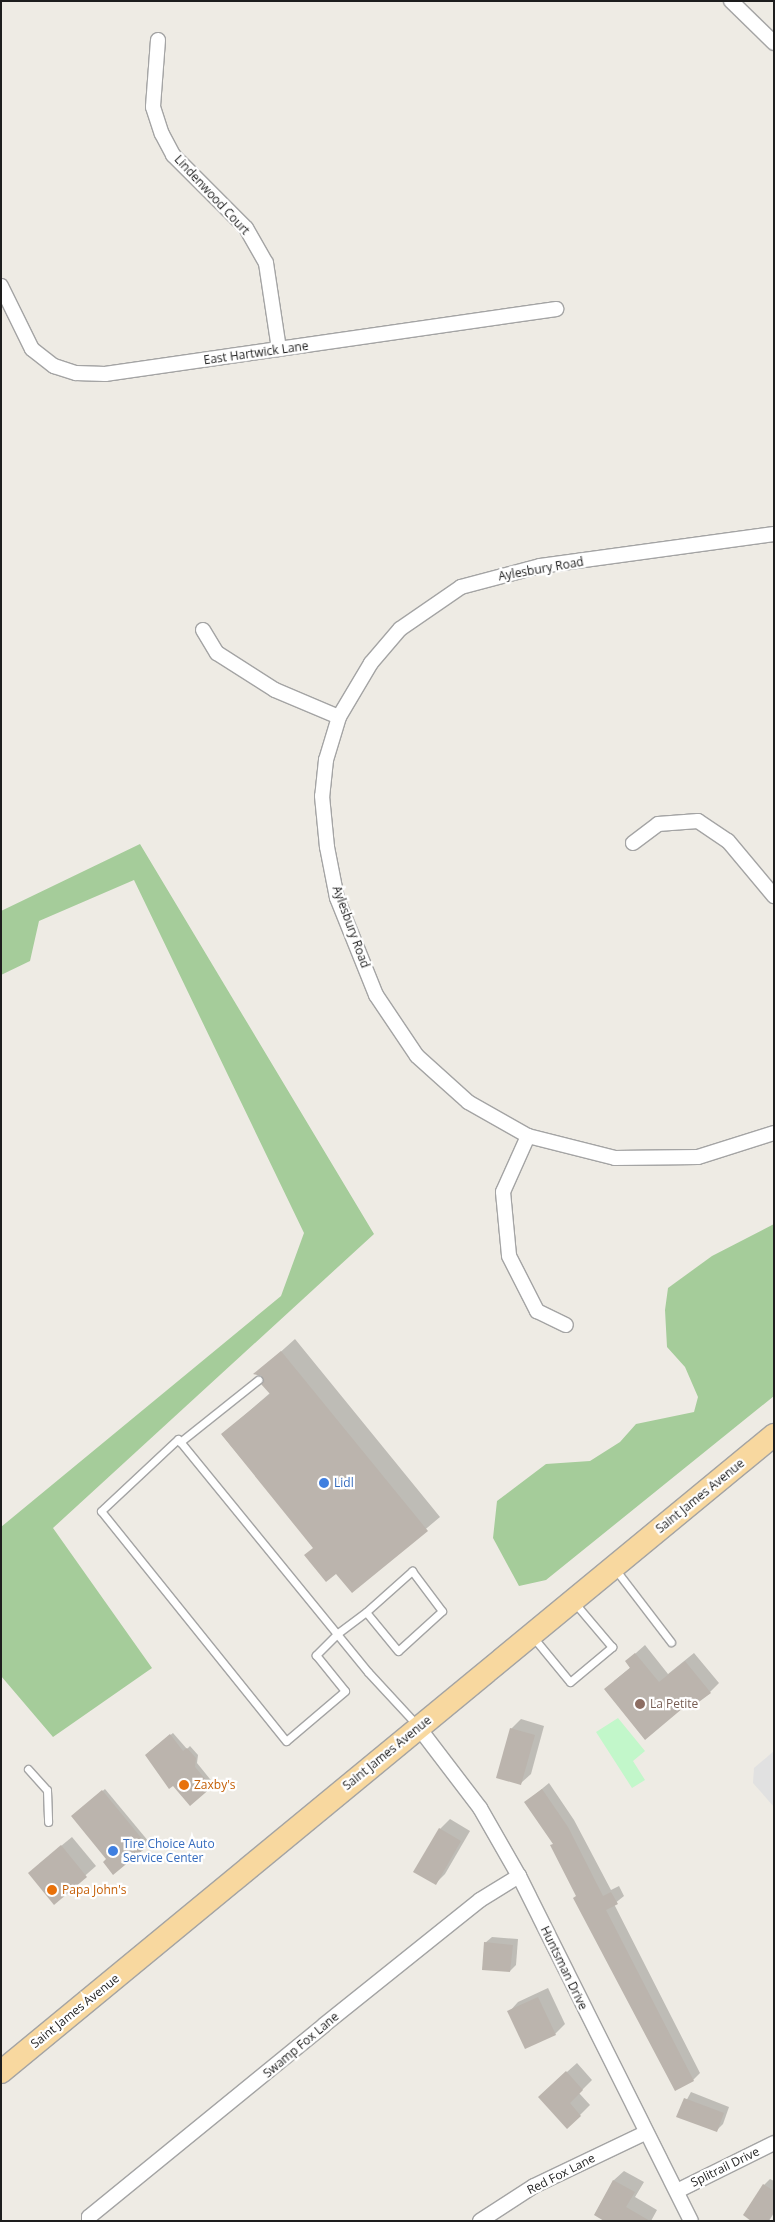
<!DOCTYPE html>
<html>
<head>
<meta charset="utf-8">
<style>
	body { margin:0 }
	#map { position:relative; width:775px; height:2222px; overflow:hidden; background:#eeebe4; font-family:"Open Sans",sans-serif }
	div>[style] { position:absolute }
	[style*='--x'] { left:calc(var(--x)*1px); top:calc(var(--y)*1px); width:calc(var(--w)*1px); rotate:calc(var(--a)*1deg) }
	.forest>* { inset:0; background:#a5cc9a }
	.park>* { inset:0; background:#c2f7ca }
	.parking>* { inset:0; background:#e1e1e1 }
	.shadow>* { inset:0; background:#0003 }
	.building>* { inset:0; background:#bbb4ad }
	.roads { filter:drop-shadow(1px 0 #a4a4a4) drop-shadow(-1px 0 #a4a4a4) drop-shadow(0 1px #a4a4a4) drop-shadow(0 -1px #a4a4a4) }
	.lane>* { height:7px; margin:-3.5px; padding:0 3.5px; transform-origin:3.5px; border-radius:3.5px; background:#fff }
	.street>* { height:14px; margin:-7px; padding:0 7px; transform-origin:7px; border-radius:7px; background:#fff }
	.primary>* { height:22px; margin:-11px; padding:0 11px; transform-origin:11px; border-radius:11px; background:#f8d89f }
	.dots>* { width:14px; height:14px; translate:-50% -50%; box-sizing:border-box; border:2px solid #fff; border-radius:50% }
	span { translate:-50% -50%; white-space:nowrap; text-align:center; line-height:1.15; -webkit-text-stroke:4.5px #fff; paint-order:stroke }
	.street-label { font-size:12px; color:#1d1d1d }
	.shop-label { font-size:12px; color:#366cbe }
	.left { translate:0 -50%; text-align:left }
	.education-label { font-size:12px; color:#785e54 }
	.food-label { font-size:12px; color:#c56008 }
	.frame { position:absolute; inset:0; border:2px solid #1d1d1d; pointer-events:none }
</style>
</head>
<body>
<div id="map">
	<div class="forest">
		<i style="clip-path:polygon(140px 844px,374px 1234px,53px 1528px,152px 1668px,53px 1737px,1px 1676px,1px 1527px,281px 1296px,304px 1233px,134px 880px,39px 921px,30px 961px,1px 975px,1px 911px)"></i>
		<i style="clip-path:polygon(774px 1224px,774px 1396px,546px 1580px,519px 1586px,493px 1538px,497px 1501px,546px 1464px,590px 1461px,620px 1442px,636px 1424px,694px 1412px,698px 1397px,685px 1367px,667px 1347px,665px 1310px,668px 1288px,712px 1256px)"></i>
	</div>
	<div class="park">
		<i style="clip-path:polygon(618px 1718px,645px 1751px,633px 1761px,645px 1780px,632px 1788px,596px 1732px)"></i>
	</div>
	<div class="parking">
		<i style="clip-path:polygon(774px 1751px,774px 1807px,753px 1783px,754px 1768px)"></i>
	</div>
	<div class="shadow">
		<i style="clip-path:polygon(295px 1339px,440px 1517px,352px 1591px,222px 1435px,270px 1393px,263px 1375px,256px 1374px)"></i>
		<i style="clip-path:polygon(645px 1645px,668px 1674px,694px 1653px,719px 1683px,710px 1692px,689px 1702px,614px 1681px,631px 1667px,627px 1661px)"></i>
		<i style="clip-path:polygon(521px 1719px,544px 1726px,531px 1774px,521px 1783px,511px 1729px)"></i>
		<i style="clip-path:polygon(173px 1733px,187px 1749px,190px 1746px,198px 1755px,197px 1763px,214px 1784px,211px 1786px,149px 1752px)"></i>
		<i style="clip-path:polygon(549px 1783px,574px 1820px,611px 1890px,619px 1886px,624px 1896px,614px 1904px,700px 2073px,693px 2080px,577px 1896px,554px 1843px,526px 1802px)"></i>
		<i style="clip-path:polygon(105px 1789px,149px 1842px,107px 1859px,75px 1814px)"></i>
		<i style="clip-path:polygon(450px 1819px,470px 1831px,445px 1874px,436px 1883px,440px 1829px)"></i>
		<i style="clip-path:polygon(72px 1837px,96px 1866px,54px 1903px,39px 1864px)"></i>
		<i style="clip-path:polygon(492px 1937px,518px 1939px,516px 1965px,510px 1971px,485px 1943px)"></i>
		<i style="clip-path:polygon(548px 1988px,565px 2024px,555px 2034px,509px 2012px,518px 2002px)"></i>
		<i style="clip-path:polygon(577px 2063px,592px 2080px,579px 2093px,590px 2105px,567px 2128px,549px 2088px)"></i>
		<i style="clip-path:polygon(691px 2092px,729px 2107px,723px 2124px,716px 2131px,678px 2116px)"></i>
		<i style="clip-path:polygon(624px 2171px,644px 2182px,635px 2197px,657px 2210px,651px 2221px,607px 2221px,595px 2214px,614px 2180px)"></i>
		<i style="clip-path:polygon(770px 2179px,774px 2181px,774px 2213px,769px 2221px,754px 2221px,764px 2185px)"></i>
	</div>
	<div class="building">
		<i style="clip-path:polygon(281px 1351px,428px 1531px,352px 1593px,336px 1574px,326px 1582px,304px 1555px,313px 1548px,221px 1434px,270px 1394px,261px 1384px,262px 1376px,253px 1374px)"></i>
		<i style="clip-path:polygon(635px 1653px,659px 1682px,685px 1661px,711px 1693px,692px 1707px,689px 1703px,645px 1740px,604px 1689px,630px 1668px,625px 1661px)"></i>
		<i style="clip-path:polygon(510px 1728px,535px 1735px,521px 1785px,496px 1778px)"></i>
		<i style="clip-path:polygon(170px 1734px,183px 1751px,187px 1748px,196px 1758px,195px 1767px,212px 1787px,190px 1806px,173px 1786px,169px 1789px,145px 1755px)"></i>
		<i style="clip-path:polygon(542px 1789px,568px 1827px,603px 1896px,611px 1892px,618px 1904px,606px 1910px,694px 2081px,675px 2091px,573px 1898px,576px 1896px,550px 1845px,553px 1844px,524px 1802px)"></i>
		<i style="clip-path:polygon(102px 1790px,148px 1846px,113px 1875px,103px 1862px,106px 1859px,71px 1816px)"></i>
		<i style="clip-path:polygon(439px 1828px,461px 1841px,436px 1885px,413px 1872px)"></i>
		<i style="clip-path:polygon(61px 1845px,87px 1877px,54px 1905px,28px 1873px)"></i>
		<i style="clip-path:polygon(484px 1942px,513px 1945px,510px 1972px,482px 1970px)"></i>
		<i style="clip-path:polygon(538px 1997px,556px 2035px,525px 2049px,507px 2011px)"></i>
		<i style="clip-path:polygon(566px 2071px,583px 2090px,570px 2103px,581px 2116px,567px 2129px,538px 2097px)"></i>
		<i style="clip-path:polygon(684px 2098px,724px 2113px,717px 2132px,676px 2117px)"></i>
		<i style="clip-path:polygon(613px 2180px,635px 2192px,626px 2207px,650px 2221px,604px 2221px,594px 2215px)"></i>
		<i style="clip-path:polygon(763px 2184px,774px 2191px,774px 2212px,768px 2221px,751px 2221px,743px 2215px)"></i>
	</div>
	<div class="roads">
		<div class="lane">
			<i style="--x:180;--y:1442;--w:100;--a:-38.5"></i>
			<i style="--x:615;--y:1569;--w:92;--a:52.5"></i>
			<i style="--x:366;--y:1612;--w:62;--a:-41.7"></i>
			<i style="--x:412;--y:1571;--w:50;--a:53.1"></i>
			<i style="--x:442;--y:1611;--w:59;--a:137.7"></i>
			<i style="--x:398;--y:1651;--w:50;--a:-129.4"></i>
			<i style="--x:366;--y:1612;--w:36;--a:143"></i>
			<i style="--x:337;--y:1634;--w:30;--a:135"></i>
			<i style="--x:316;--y:1655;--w:46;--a:51.1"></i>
			<i style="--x:345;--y:1691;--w:77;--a:139.7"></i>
			<i style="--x:286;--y:1741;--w:295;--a:-128.8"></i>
			<i style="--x:101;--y:1511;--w:105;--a:-43.1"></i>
			<i style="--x:178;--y:1439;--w:252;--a:50.8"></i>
			<i style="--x:337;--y:1634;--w:49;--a:50.8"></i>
			<i style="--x:368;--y:1672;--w:72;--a:47.2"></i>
			<i style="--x:533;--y:1637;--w:58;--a:50.6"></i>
			<i style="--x:570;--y:1682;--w:55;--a:-39.8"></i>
			<i style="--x:612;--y:1647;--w:59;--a:-130.2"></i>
			<i style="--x:28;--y:1769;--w:28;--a:48"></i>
			<i style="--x:47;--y:1790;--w:32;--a:88"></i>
		</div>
		<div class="street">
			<i style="--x:731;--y:1;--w:60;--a:44.3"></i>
			<i style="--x:158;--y:40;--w:67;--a:94.3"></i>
			<i style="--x:153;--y:107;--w:28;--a:72"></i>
			<i style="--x:162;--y:134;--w:24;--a:62"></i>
			<i style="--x:173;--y:155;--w:103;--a:45"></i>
			<i style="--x:246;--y:228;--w:40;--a:60.3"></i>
			<i style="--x:266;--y:263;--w:87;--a:81.4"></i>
			<i style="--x:1;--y:286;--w:70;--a:63.8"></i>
			<i style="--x:32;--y:349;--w:28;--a:38"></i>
			<i style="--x:54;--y:366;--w:23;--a:18"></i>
			<i style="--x:76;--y:373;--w:29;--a:2"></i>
			<i style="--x:105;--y:374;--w:456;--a:-8.2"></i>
			<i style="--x:774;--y:534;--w:236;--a:172.2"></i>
			<i style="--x:540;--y:566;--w:82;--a:165.1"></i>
			<i style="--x:461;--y:587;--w:74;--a:145.5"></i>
			<i style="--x:400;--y:629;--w:45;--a:130.5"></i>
			<i style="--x:371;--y:663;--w:63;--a:120.7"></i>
			<i style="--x:339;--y:717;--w:45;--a:106.8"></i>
			<i style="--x:326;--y:760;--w:36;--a:96"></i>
			<i style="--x:322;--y:796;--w:51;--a:84.4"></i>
			<i style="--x:327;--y:847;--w:52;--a:78.9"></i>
			<i style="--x:337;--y:898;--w:105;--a:68.1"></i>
			<i style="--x:376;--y:995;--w:73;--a:56.1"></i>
			<i style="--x:417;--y:1056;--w:69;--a:42"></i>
			<i style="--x:468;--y:1102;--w:69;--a:29.5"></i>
			<i style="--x:528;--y:1136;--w:90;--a:14.2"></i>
			<i style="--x:615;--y:1158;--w:83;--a:-0.7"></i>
			<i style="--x:698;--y:1157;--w:80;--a:-17.5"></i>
			<i style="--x:203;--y:630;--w:27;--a:59"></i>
			<i style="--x:217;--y:653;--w:69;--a:32.5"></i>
			<i style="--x:275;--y:690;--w:69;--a:22.9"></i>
			<i style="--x:633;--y:843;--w:31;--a:-37"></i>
			<i style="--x:658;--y:824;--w:40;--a:-4.3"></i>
			<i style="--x:698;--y:821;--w:36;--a:34"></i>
			<i style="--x:728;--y:841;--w:72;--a:50.1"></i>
			<i style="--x:528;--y:1136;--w:61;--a:114.1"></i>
			<i style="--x:503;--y:1192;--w:64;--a:84.6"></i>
			<i style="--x:509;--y:1256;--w:62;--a:63"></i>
			<i style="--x:537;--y:1311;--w:32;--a:26"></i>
			<i style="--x:419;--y:1728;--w:101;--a:52.7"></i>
			<i style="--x:480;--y:1808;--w:78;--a:60.2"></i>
			<i style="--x:519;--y:1876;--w:385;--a:63.5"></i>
			<i style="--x:677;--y:2191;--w:108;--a:-26.3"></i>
			<i style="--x:89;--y:2221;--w:4;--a:-90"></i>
			<i style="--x:89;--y:2217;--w:303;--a:-39.2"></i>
			<i style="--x:324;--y:2025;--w:200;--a:-38.7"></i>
			<i style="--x:480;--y:1900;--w:46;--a:-31.6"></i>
			<i style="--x:480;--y:2221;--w:64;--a:-32.9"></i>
			<i style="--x:534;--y:2186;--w:123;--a:-25.5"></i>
		</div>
		<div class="primary">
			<i style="--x:1;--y:2072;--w:1002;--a:-39.49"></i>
		</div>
	</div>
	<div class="dots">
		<i style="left:324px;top:1483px;background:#3f7fe0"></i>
		<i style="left:640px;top:1704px;background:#8d6e63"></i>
		<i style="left:184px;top:1785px;background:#e8710a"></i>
		<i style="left:113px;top:1851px;background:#3f7fe0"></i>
		<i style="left:52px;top:1890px;background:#e8710a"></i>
	</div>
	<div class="street-label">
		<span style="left:212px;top:195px;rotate:47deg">Lindenwood Court</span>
		<span style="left:256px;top:353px;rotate:-8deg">East Hartwick Lane</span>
		<span style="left:541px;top:569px;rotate:-10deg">Aylesbury Road</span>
		<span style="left:351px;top:927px;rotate:70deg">Aylesbury Road</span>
		<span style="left:700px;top:1496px;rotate:-39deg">Saint James Avenue</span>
		<span style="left:387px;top:1753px;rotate:-39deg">Saint James Avenue</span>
		<span style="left:564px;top:1968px;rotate:64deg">Huntsman Drive</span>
		<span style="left:75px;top:2011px;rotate:-39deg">Saint James Avenue</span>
		<span style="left:301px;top:2045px;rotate:-40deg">Swamp Fox Lane</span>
		<span style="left:725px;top:2167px;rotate:-26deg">Splitrail Drive</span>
		<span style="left:561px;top:2174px;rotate:-27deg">Red Fox Lane</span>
	</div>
	<div class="shop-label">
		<span class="left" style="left:334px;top:1483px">Lidl</span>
		<span class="left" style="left:123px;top:1851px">Tire Choice Auto<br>Service Center</span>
	</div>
	<div class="education-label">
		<span class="left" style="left:650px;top:1704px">La Petite</span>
	</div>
	<div class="food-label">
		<span class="left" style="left:194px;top:1785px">Zaxby's</span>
		<span class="left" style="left:62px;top:1890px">Papa John's</span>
	</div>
	<div class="frame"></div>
</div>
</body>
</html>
